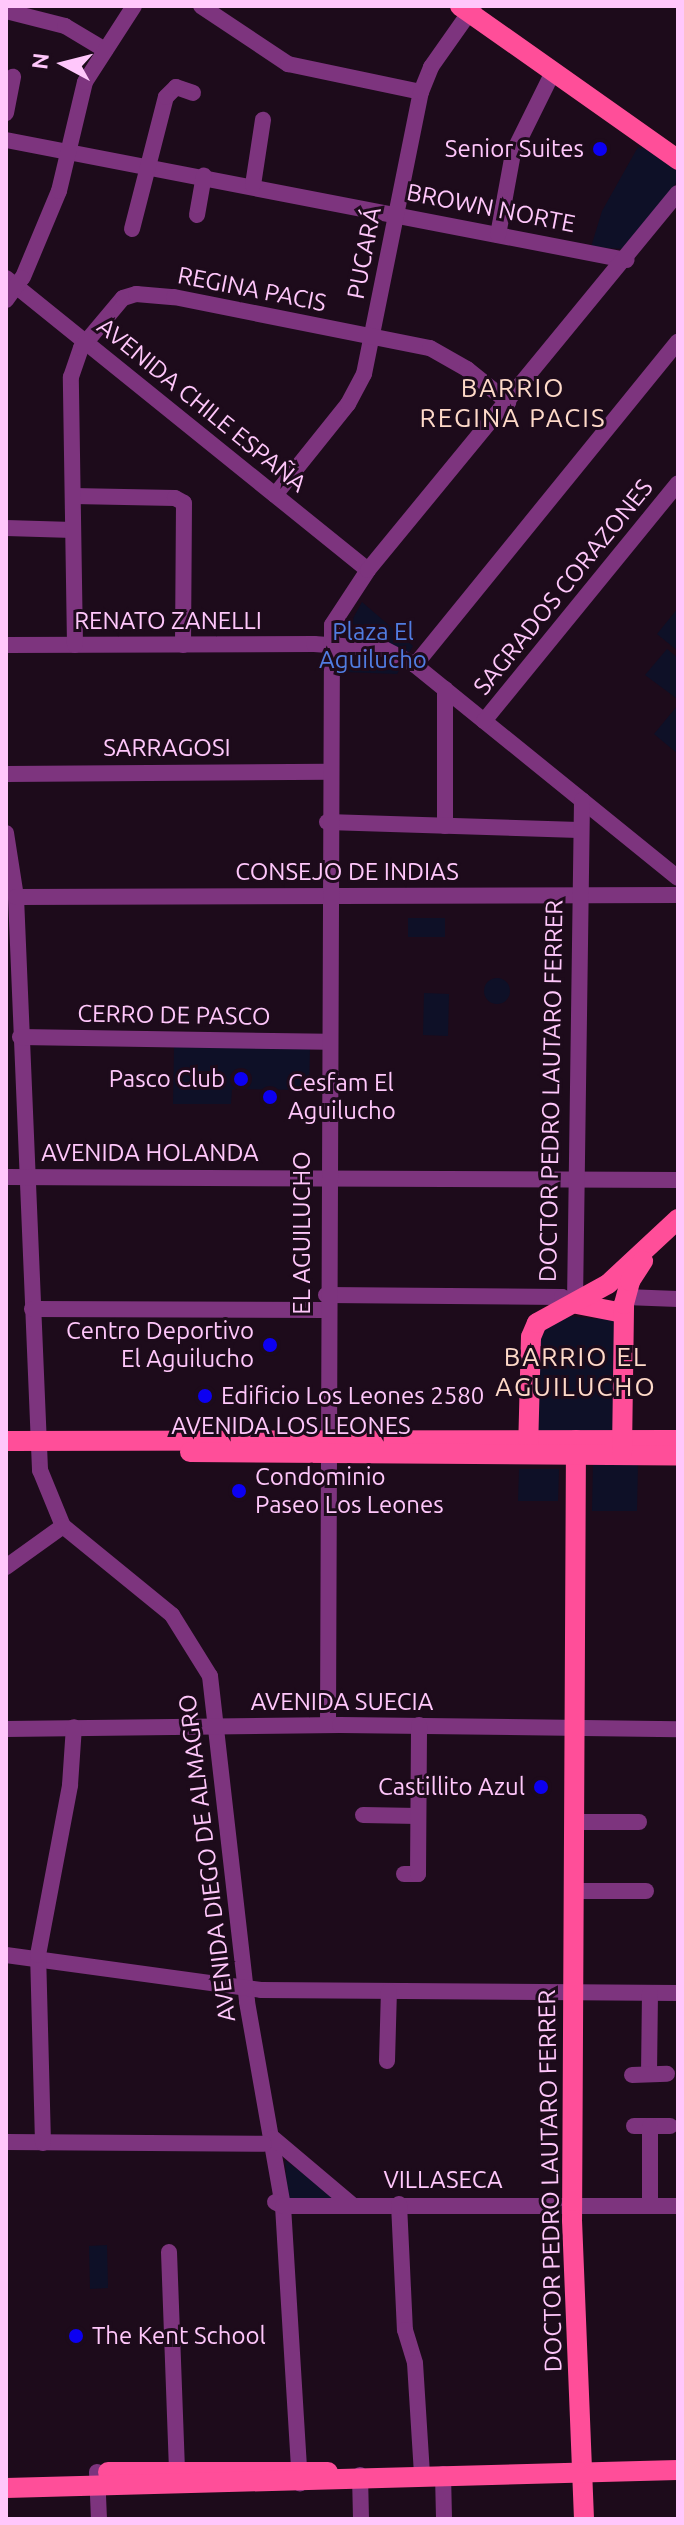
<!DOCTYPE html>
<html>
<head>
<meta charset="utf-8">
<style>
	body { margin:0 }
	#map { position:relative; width:684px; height:2525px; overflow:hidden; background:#1d0b1b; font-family:Ubuntu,sans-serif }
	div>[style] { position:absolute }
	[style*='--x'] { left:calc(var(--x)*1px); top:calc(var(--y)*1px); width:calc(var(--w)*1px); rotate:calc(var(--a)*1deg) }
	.green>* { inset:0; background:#0e1027 }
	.round { border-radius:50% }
	.minor>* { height:16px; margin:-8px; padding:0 8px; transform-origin:8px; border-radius:8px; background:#7d347e }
	.major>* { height:20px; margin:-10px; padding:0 10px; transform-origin:10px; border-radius:10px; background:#ff4e99 }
	.dots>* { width:22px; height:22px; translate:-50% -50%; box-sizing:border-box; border:4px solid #1d0b1b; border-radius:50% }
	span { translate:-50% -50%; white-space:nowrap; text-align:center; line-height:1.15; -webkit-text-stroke:6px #1d0b1b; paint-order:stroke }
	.poi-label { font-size:24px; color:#ffc7fb }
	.right { translate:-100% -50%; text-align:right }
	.left { translate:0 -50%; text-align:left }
	.street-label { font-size:24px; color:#ffc7fb }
	.park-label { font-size:24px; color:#517ce1 }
	.neighbourhood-label { font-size:26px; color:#ffdac9; letter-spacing:2px }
	.frame { position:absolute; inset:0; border:8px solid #ffc7fb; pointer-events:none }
	.north { position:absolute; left:24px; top:24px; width:80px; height:80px; -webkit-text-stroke:6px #1d0b1b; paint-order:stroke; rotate:277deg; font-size:22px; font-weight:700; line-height:32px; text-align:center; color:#ffc7fb }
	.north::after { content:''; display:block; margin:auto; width:28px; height:36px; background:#ffc7fb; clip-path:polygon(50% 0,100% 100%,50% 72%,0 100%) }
</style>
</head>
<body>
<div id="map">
	<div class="green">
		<i style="clip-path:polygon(640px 144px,678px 171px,678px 181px,624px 249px,591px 247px,602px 211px,638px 147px,642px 149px)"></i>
		<i style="clip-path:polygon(362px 602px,413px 646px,397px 674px,344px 672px,347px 629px)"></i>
		<i style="clip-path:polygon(678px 608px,678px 651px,657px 634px)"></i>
		<i style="clip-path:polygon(667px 649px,678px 658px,676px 698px,645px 675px)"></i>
		<i style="clip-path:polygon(678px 705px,678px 754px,654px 734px)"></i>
		<i style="clip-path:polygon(408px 918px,445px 918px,445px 937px,408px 937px)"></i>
		<i class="round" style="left:484px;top:978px;width:26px;height:26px"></i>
		<i style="clip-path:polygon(424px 993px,449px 994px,448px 1036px,423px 1035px)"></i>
		<i style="clip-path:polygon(174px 1047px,310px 1048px,309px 1090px,232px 1089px,231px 1104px,173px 1104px)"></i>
		<i style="clip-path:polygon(602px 1312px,616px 1314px,617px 1431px,536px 1431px,538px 1329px,569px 1316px,597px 1319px)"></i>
		<i style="clip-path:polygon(593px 1463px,638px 1463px,637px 1511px,592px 1511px)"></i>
		<i style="clip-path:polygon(519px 1469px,559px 1469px,558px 1501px,518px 1501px)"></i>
		<i style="clip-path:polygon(285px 2160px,340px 2201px,288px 2201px)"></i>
		<i style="clip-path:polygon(107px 2245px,108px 2288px,90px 2289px,89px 2246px)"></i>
	</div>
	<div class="minor">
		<i style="--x:201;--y:6;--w:105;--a:33.7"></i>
		<i style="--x:288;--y:64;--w:136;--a:11.9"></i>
		<i style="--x:6;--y:11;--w:61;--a:14.3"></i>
		<i style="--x:65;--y:26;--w:47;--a:31"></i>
		<i style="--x:6;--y:113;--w:37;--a:-79"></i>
		<i style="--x:6;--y:140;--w:632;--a:10.95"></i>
		<i style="--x:253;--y:185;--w:66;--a:-81.3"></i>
		<i style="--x:197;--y:215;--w:40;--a:-80"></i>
		<i style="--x:132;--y:229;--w:136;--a:-75.6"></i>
		<i style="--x:166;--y:97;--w:14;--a:-45"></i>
		<i style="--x:176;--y:87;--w:18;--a:19"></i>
		<i style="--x:498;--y:235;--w:83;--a:-79.6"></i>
		<i style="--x:513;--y:153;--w:90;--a:-63.7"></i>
		<i style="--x:23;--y:277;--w:93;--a:-67.3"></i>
		<i style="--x:59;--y:191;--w:112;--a:-76.6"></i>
		<i style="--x:85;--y:82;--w:90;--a:-57.2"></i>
		<i style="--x:6;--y:278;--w:465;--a:38.9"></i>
		<i style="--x:6;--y:300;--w:27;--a:-54"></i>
		<i style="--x:275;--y:495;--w:117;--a:-51.3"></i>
		<i style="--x:348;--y:404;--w:34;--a:-62"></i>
		<i style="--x:364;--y:374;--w:288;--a:-78.6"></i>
		<i style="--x:421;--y:92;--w:27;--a:-68"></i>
		<i style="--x:431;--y:67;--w:75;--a:-54.8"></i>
		<i style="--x:73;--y:496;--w:102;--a:1.1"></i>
		<i style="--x:175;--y:498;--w:10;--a:29"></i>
		<i style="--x:184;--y:503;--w:142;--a:90.4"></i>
		<i style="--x:6;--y:528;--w:67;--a:1.7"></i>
		<i style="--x:6;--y:645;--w:308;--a:-0.2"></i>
		<i style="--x:314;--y:644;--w:70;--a:4.1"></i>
		<i style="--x:384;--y:649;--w:35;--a:27"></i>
		<i style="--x:415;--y:665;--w:338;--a:39"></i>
		<i style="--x:75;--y:645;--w:268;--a:-90.9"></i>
		<i style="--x:71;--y:377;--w:31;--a:-71"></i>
		<i style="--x:81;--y:348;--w:65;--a:-50"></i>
		<i style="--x:123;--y:298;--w:14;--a:-17"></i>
		<i style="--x:136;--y:294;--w:38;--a:5"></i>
		<i style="--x:174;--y:297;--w:261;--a:11.3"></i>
		<i style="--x:430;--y:348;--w:43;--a:29.6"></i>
		<i style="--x:467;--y:369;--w:53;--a:38.8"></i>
		<i style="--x:415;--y:665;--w:417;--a:-50.9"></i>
		<i style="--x:445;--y:689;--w:137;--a:90"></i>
		<i style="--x:484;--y:721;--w:307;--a:-50.8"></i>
		<i style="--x:6;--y:774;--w:322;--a:-0.4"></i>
		<i style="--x:327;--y:822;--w:252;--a:1.8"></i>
		<i style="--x:6;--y:833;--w:65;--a:81.1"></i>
		<i style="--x:16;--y:897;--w:574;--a:87.6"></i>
		<i style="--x:40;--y:1470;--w:61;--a:67.7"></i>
		<i style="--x:63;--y:1526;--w:141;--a:39.2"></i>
		<i style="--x:172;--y:1615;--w:72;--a:58.1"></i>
		<i style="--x:210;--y:1676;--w:328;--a:83.5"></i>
		<i style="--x:247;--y:2002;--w:207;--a:80"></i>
		<i style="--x:283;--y:2206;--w:278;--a:86.5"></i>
		<i style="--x:16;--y:897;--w:662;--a:-0.17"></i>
		<i style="--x:20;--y:1037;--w:307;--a:0.9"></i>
		<i style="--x:6;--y:1177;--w:672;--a:0.26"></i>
		<i style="--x:326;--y:1295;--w:236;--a:0.5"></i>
		<i style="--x:562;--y:1297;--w:17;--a:25"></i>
		<i style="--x:625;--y:1297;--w:53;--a:2.2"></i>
		<i style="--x:575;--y:1302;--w:502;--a:-89.2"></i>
		<i style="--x:32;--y:1309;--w:294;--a:0.2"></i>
		<i style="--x:6;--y:1567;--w:70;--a:-35.7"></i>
		<i style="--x:328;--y:1725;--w:1100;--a:-89.79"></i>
		<i style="--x:332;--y:625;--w:66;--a:-56.8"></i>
		<i style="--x:368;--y:570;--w:488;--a:-50.6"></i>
		<i style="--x:6;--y:1729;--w:334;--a:-0.7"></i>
		<i style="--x:340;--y:1725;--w:338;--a:0.7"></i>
		<i style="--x:363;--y:1815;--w:55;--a:1"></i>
		<i style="--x:574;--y:1822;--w:65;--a:0"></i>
		<i style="--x:404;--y:1874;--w:14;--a:0"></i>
		<i style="--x:418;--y:1874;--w:149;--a:-89.6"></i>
		<i style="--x:574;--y:1891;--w:72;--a:0"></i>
		<i style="--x:6;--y:1955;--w:257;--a:7.8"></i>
		<i style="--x:261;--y:1990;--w:417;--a:0.4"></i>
		<i style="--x:387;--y:2061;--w:70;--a:-88.4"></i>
		<i style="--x:649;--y:2074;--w:81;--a:-89.3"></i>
		<i style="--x:632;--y:2075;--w:35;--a:-2"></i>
		<i style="--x:634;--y:2126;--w:36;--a:0"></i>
		<i style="--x:650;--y:2126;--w:80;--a:90"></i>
		<i style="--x:273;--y:2138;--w:102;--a:40.2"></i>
		<i style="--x:6;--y:2142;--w:258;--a:0.4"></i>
		<i style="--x:43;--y:2143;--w:188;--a:-91.5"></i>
		<i style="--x:38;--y:1955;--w:173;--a:-79.3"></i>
		<i style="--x:70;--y:1785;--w:58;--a:-86.1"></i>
		<i style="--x:275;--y:2202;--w:9;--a:27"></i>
		<i style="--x:283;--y:2206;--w:395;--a:0"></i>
		<i style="--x:399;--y:2204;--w:126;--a:87.3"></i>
		<i style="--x:405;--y:2330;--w:34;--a:73"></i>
		<i style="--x:415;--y:2363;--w:111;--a:86.4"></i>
		<i style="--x:169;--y:2252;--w:219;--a:87.9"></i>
		<i style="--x:97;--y:2472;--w:47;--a:87.6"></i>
		<i style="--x:443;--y:2474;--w:45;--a:88.7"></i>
		<i style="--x:360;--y:2475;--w:44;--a:88.7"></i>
	</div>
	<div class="major">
		<i style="--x:460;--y:6;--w:267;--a:35.2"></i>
		<i style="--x:577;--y:1304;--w:47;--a:11.1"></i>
		<i style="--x:576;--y:1440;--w:780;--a:90.29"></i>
		<i style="--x:572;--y:2220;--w:299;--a:87.7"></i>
		<i style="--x:6;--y:1441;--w:672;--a:-0.09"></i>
		<i style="--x:528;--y:1451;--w:114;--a:-88.5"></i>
		<i style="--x:531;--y:1337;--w:15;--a:-67"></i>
		<i style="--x:537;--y:1323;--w:81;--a:-28.8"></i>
		<i style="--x:608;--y:1284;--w:96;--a:-42.9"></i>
		<i style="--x:190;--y:1452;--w:488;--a:0.4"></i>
		<i style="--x:622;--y:1452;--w:148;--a:-89.2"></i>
		<i style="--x:624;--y:1304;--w:24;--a:-75"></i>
		<i style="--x:630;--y:1281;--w:24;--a:-57"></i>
		<i style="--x:108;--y:2472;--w:220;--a:0"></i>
		<i style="--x:6;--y:2488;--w:672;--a:-1.53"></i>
	</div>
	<div class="dots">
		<i style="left:600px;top:149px;background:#0c00f2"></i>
		<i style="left:241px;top:1079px;background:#0c00f2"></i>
		<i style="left:270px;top:1097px;background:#0c00f2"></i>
		<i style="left:270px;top:1345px;background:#0c00f2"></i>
		<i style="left:205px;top:1396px;background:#0c00f2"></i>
		<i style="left:239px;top:1491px;background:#0c00f2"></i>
		<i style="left:541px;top:1787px;background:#0c00f2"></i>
		<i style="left:76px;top:2336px;background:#0c00f2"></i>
	</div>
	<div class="poi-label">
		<span class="right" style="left:584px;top:149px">Senior Suites</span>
		<span class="right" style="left:225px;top:1079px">Pasco Club</span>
		<span class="left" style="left:288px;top:1097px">Cesfam El<br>Aguilucho</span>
		<span class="right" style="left:254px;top:1345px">Centro Deportivo<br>El Aguilucho</span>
		<span class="left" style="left:221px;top:1396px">Edificio Los Leones 2580</span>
		<span class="left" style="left:255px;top:1491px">Condominio<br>Paseo Los Leones</span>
		<span class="right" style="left:525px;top:1787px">Castillito Azul</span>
		<span class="left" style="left:92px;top:2336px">The Kent School</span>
	</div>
	<div class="street-label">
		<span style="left:491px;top:208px;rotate:11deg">BROWN NORTE</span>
		<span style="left:364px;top:253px;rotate:-79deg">PUCARÁ</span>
		<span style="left:252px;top:289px;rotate:11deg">REGINA PACIS</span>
		<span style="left:202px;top:405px;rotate:39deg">AVENIDA CHILE ESPAÑA</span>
		<span style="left:563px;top:587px;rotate:-51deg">SAGRADOS CORAZONES</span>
		<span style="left:168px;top:621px">RENATO ZANELLI</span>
		<span style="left:167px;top:748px">SARRAGOSI</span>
		<span style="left:347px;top:872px">CONSEJO DE INDIAS</span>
		<span style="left:174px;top:1015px;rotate:1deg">CERRO DE PASCO</span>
		<span style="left:551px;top:1091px;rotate:-89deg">DOCTOR PEDRO LAUTARO FERRER</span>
		<span style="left:150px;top:1153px">AVENIDA HOLANDA</span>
		<span style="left:302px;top:1233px;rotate:-90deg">EL AGUILUCHO</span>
		<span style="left:291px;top:1426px">AVENIDA LOS LEONES</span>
		<span style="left:342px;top:1702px">AVENIDA SUECIA</span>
		<span style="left:207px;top:1858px;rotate:-97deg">AVENIDA DIEGO DE ALMAGRO</span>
		<span style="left:443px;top:2180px">VILLASECA</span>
		<span style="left:550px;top:2181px;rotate:-91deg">DOCTOR PEDRO LAUTARO FERRER</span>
	</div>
	<div class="park-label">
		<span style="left:373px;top:646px">Plaza El<br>Aguilucho</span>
	</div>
	<div class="neighbourhood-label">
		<span style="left:513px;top:403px">BARRIO<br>REGINA PACIS</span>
		<span style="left:576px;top:1372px">BARRIO EL<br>AGUILUCHO</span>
	</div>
	<div class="frame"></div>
	<div class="north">N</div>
</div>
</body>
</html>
